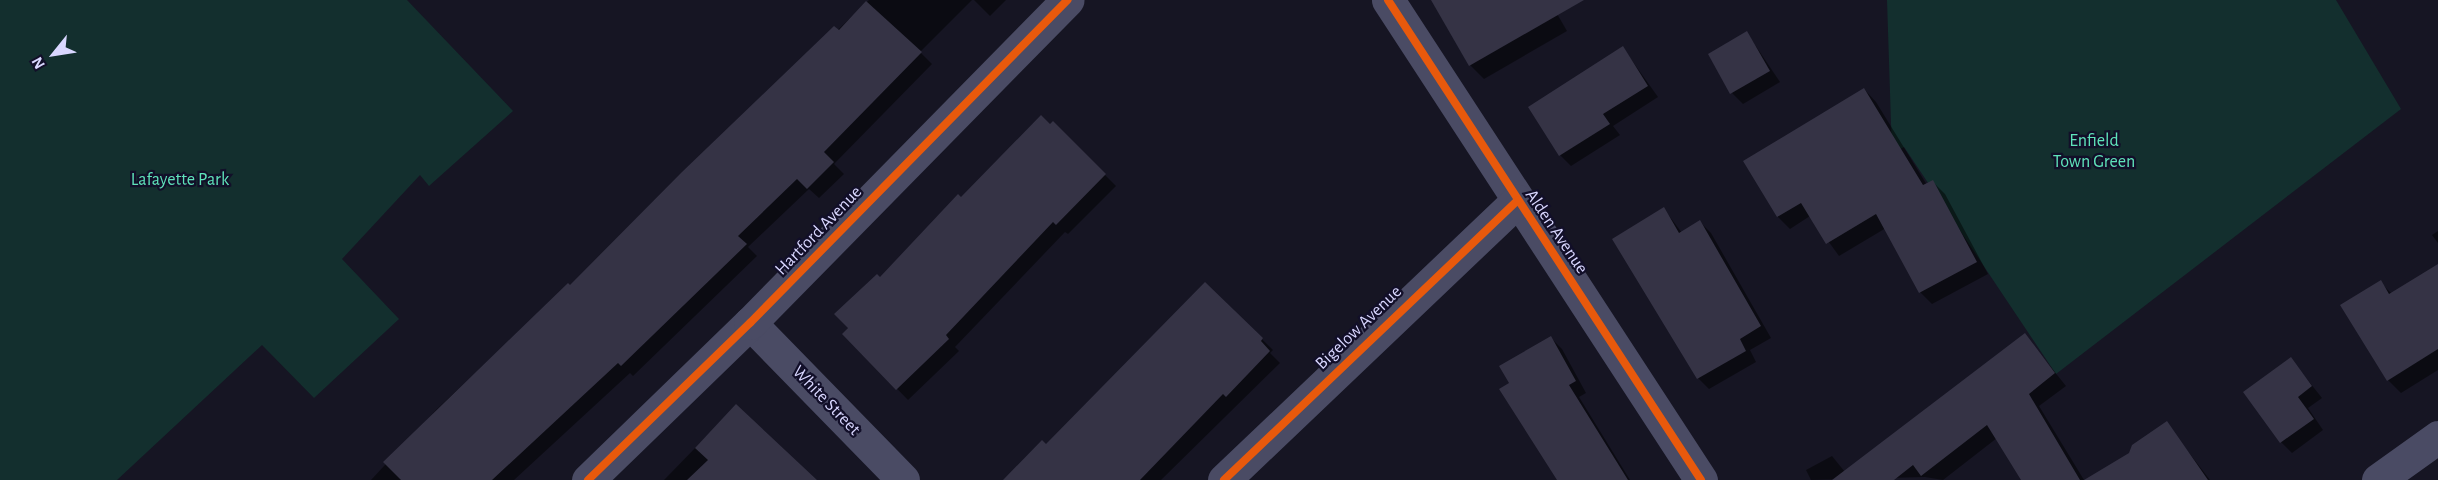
<!DOCTYPE html>
<html>
<head>
<meta charset="utf-8">
<style>
	body { margin:0 }
	#map { position:relative; width:2438px; height:480px; overflow:hidden; background:#161523; font-family:"Alegreya Sans",sans-serif }
	div>[style] { position:absolute }
	[style*='--x'] { left:calc(var(--x)*1px); top:calc(var(--y)*1px); width:calc(var(--w)*1px); rotate:calc(var(--a)*1deg) }
	.green>* { inset:0; background:#132f2e }
	.shadow>* { inset:0; background:#0007 }
	.building>* { inset:0; background:#353345 }
	.minor>* { height:33px; margin:-16.5px; padding:0 16.5px; transform-origin:16.5px; border-radius:16.5px; background:#4a4b64 }
	.cycleway>* { height:8px; margin:-4px; padding:0 4px; transform-origin:4px; border-radius:4px; background:#e8590c }
	span { translate:-50% -50%; white-space:nowrap; text-align:center; line-height:1.15; -webkit-text-stroke:4.5px #120f29; paint-order:stroke }
	.park-label { font-size:18px; color:#5fe3ba }
	.street-label { font-size:18px; color:#d9d7ff }
	.north { position:absolute; left:24px; top:24px; width:60px; height:60px; -webkit-text-stroke:4px #120f29; paint-order:stroke; rotate:240deg; font-size:16px; font-weight:700; line-height:24px; text-align:center; color:#d9d7ff }
	.north::after { content:''; display:block; margin:auto; width:21px; height:27px; background:#d9d7ff; clip-path:polygon(50% 0,100% 100%,50% 72%,0 100%) }
</style>
</head>
<body>
<div id="map">
	<div class="green">
		<i style="clip-path:polygon(0 0,407px 0,513px 111px,429px 186px,420px 175px,342px 259px,399px 319px,314px 398px,262px 345px,117px 480px,0 480px)"></i>
		<i style="clip-path:polygon(1887px 0,2336px 0,2401px 109px,2056px 374px,1904px 147px,1892px 154px)"></i>
	</div>
	<div class="shadow">
		<i style="clip-path:polygon(869px 0,972px 0,920px 52px,932px 64px,834px 164px,844px 174px,819px 198px,809px 189px,748px 247px,757px 256px,633px 376px,630px 373px,514px 480px,371px 480px,436px 410px,568px 285px,570px 287px)"></i>
		<i style="clip-path:polygon(974px 0,1006px 0,990px 16px)"></i>
		<i style="clip-path:polygon(1433px 0,1549px 0,1567px 31px,1484px 79px,1470px 65px)"></i>
		<i style="clip-path:polygon(1747px 33px,1780px 82px,1743px 104px,1732px 93px)"></i>
		<i style="clip-path:polygon(1623px 48px,1658px 97px,1613px 126px,1620px 135px,1571px 166px,1560px 155px)"></i>
		<i style="clip-path:polygon(1864px 89px,1876px 102px,1927px 185px,1933px 182px,1945px 194px,1988px 274px,1932px 304px,1920px 292px,1886px 228px,1839px 256px,1810px 216px,1790px 229px,1778px 217px,1745px 161px)"></i>
		<i style="clip-path:polygon(1053px 123px,1116px 186px,1068px 234px,1065px 232px,955px 347px,959px 351px,908px 400px,844px 334px,880px 279px,961px 199px)"></i>
		<i style="clip-path:polygon(1664px 209px,1682px 233px,1700px 222px,1711px 233px,1771px 338px,1750px 350px,1756px 362px,1709px 389px,1698px 378px)"></i>
		<i style="clip-path:polygon(2438px 231px,2438px 243px,2432px 235px)"></i>
		<i style="clip-path:polygon(2438px 265px,2438px 370px,2401px 393px,2388px 380px,2380px 282px,2392px 294px)"></i>
		<i style="clip-path:polygon(1205px 284px,1273px 350px,1270px 353px,1280px 363px,1161px 480px,1005px 480px,1046px 446px)"></i>
		<i style="clip-path:polygon(2025px 335px,2066px 386px,2039px 406px,2084px 480px,2023px 480px,1997px 438px,1943px 480px,1925px 477px,1811px 480px,1806px 470px,1832px 456px,1845px 472px)"></i>
		<i style="clip-path:polygon(1551px 338px,1562px 349px,1586px 393px,1579px 397px,1630px 480px,1558px 480px,1511px 383px)"></i>
		<i style="clip-path:polygon(2291px 359px,2322px 398px,2308px 408px,2323px 430px,2292px 453px,2281px 442px)"></i>
		<i style="clip-path:polygon(736px 406px,812px 480px,664px 480px)"></i>
		<i style="clip-path:polygon(2166px 423px,2210px 480px,2087px 480px,2130px 454px)"></i>
	</div>
	<div class="building">
		<i style="clip-path:polygon(1431px 0,1584px 0,1469px 66px)"></i>
		<i style="clip-path:polygon(866px 1px,922px 52px,824px 152px,834px 162px,807px 189px,797px 179px,738px 236px,747px 244px,621px 366px,618px 363px,492px 480px,401px 480px,383px 462px,568px 283px,570px 285px,682px 172px,834px 26px,839px 30px)"></i>
		<i style="clip-path:polygon(1747px 31px,1770px 71px,1730px 94px,1708px 54px)"></i>
		<i style="clip-path:polygon(1623px 46px,1648px 86px,1603px 114px,1610px 124px,1559px 156px,1528px 107px)"></i>
		<i style="clip-path:polygon(1864px 88px,1923px 185px,1933px 180px,1977px 262px,1919px 293px,1876px 214px,1826px 244px,1801px 203px,1777px 217px,1743px 161px)"></i>
		<i style="clip-path:polygon(1041px 115px,1050px 124px,1053px 121px,1106px 174px,1056px 225px,1053px 222px,946px 335px,949px 339px,896px 390px,842px 334px,848px 328px,834px 314px,877px 274px,880px 277px,958px 194px,961px 197px)"></i>
		<i style="clip-path:polygon(1664px 207px,1679px 233px,1700px 220px,1761px 326px,1740px 339px,1746px 351px,1697px 379px,1612px 239px)"></i>
		<i style="clip-path:polygon(2438px 264px,2438px 349px,2387px 381px,2340px 305px,2381px 280px,2389px 294px)"></i>
		<i style="clip-path:polygon(1205px 282px,1263px 338px,1261px 341px,1270px 351px,1226px 397px,1223px 394px,1140px 480px,1003px 480px,1042px 440px,1046px 444px)"></i>
		<i style="clip-path:polygon(2025px 333px,2055px 373px,2029px 394px,2080px 480px,2021px 480px,1987px 425px,1921px 476px,1913px 465px,1894px 480px,1832px 480px)"></i>
		<i style="clip-path:polygon(1551px 336px,1576px 381px,1569px 385px,1628px 480px,1557px 480px,1499px 389px,1509px 383px,1499px 366px)"></i>
		<i style="clip-path:polygon(2291px 357px,2312px 386px,2298px 397px,2314px 419px,2280px 443px,2243px 392px)"></i>
		<i style="clip-path:polygon(736px 404px,817px 480px,687px 480px,708px 460px,695px 448px)"></i>
		<i style="clip-path:polygon(2167px 421px,2208px 480px,2084px 480px,2129px 453px,2132px 445px)"></i>
	</div>
	<div class="minor">
		<i style="--x:1388;--y:0;--w:573;--a:56.89"></i>
		<i style="--x:750;--y:323;--w:219;--a:45.7"></i>
		<i style="--x:588;--y:480;--w:226;--a:-44.1"></i>
		<i style="--x:750;--y:323;--w:453;--a:-45.5"></i>
		<i style="--x:1224;--y:480;--w:405;--a:-43.6"></i>
		<i style="--x:2378;--y:480;--w:74;--a:-35.6"></i>
	</div>
	<div class="cycleway">
		<i style="--x:1388;--y:0;--w:573;--a:56.89"></i>
		<i style="--x:588;--y:480;--w:226;--a:-44.1"></i>
		<i style="--x:750;--y:323;--w:453;--a:-45.5"></i>
		<i style="--x:1224;--y:480;--w:405;--a:-43.6"></i>
	</div>
	<div class="park-label">
		<span style="left:2094px;top:152px">Enfield<br>Town Green</span>
		<span style="left:180px;top:180px">Lafayette Park</span>
	</div>
	<div class="street-label">
		<span style="left:819px;top:231px;rotate:-46deg">Hartford Avenue</span>
		<span style="left:1556px;top:232px;rotate:56deg">Alden Avenue</span>
		<span style="left:1359px;top:328px;rotate:-44deg">Bigelow Avenue</span>
		<span style="left:826px;top:401px;rotate:46deg">White Street</span>
	</div>
	<div class="north">N</div>
</div>
</body>
</html>
